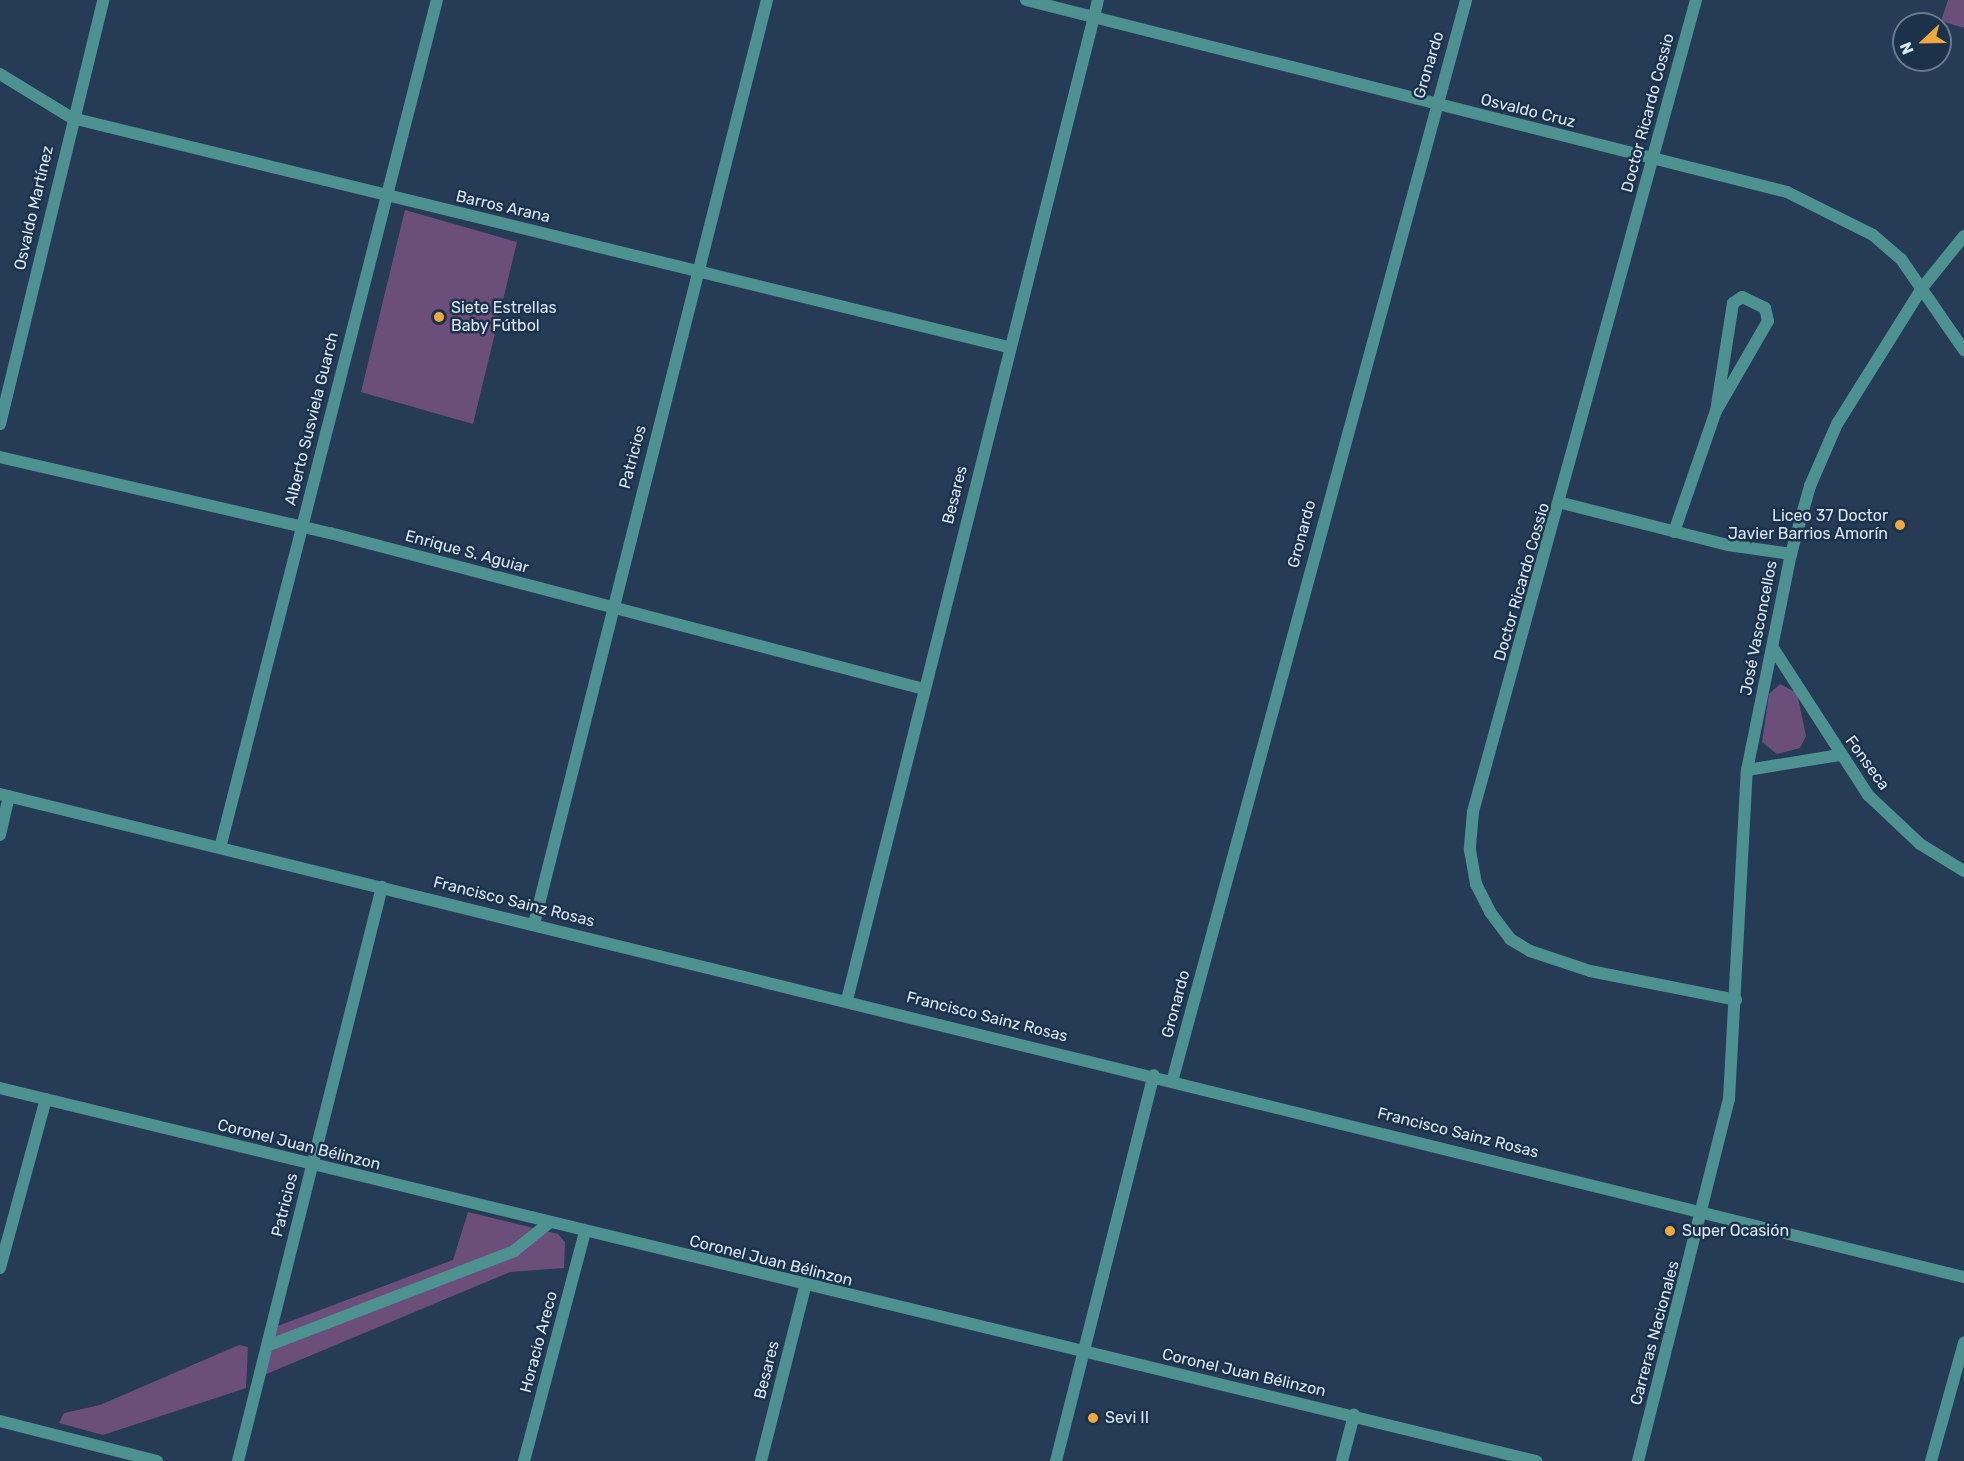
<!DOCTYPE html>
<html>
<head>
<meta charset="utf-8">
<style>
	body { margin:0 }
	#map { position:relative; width:1964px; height:1461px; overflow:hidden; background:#263c56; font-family:Rubik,sans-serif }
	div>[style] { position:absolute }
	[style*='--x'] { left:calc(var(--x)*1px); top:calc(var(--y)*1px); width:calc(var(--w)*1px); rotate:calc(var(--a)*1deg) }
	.green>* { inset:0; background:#6b4e7a }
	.minor>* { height:12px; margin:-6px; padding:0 6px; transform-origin:6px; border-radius:6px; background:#4d9190 }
	.tertiary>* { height:12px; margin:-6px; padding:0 6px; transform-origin:6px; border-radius:6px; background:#4d9190 }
	.dots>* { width:16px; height:16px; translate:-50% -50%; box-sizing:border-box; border:3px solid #1c314a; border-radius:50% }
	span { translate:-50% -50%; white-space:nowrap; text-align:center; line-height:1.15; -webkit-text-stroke:5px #1c314a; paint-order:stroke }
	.street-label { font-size:16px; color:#d9e7f7 }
	.poi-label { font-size:16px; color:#d9e7f7 }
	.left { translate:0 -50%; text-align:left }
	.right { translate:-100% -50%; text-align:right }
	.north { position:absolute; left:1892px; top:12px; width:60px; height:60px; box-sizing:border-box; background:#1c314a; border:2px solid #687a8f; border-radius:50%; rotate:248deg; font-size:16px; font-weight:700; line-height:24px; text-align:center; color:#d9e7f7 }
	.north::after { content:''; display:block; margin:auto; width:21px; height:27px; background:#eea83c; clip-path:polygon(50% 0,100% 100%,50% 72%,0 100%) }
</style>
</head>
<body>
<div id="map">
	<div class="green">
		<i style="clip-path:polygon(1948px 0,1964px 0,1964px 28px,1941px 21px)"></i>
		<i style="clip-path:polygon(405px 210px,517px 242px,473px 424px,361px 392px)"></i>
		<i style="clip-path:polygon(1780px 684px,1797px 693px,1806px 736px,1800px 748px,1777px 754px,1762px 742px,1769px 694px)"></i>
		<i style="clip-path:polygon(468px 1212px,558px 1234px,565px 1242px,564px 1268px,510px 1272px,264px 1375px,275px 1327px,453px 1260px)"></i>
		<i style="clip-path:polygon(239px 1345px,248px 1347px,246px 1388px,103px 1435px,59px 1423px,64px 1413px,100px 1405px)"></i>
	</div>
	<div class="minor">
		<i style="--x:1696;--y:0;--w:842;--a:105.36"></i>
		<i style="--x:1473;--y:812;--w:38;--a:95"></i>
		<i style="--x:1470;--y:850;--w:35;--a:80"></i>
		<i style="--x:1476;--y:884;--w:31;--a:63"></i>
		<i style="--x:1490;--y:912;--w:34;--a:53"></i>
		<i style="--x:1510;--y:939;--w:23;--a:31"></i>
		<i style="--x:1530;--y:951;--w:63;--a:18.4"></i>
		<i style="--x:1590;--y:971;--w:149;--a:11.2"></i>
		<i style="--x:0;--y:74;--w:84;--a:31.4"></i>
		<i style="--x:72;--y:118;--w:964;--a:13.75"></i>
		<i style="--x:0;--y:424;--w:436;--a:-76.3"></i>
		<i style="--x:0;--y:457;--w:339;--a:13"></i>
		<i style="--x:330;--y:533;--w:614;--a:14.72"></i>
		<i style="--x:1562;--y:503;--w:171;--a:14.2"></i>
		<i style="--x:1728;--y:545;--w:64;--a:8.1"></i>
		<i style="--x:1674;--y:532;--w:128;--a:-70.9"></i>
		<i style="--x:1716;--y:411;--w:104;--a:-60"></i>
		<i style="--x:1768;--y:321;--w:13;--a:-103"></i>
		<i style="--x:1765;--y:308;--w:25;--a:-154"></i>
		<i style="--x:1742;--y:297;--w:11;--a:146"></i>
		<i style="--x:1733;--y:303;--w:109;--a:98.9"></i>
		<i style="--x:1773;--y:648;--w:175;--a:57.1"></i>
		<i style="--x:1868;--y:795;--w:71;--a:43.3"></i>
		<i style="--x:1920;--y:844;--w:52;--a:31.5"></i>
		<i style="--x:1747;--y:770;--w:94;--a:-9.2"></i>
		<i style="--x:0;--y:794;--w:2023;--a:13.82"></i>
		<i style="--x:0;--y:835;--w:40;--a:-77"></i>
		<i style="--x:220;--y:848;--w:875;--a:-75.65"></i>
		<i style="--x:534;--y:924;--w:953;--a:-75.85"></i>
		<i style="--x:847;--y:1000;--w:1014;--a:-75.9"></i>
		<i style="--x:1173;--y:1078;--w:1117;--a:-74.79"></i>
		<i style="--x:0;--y:1088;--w:1581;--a:13.65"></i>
		<i style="--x:0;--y:1268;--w:175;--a:-74.8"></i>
		<i style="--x:267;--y:1346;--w:265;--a:-21"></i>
		<i style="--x:514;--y:1251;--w:45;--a:-38.7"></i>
		<i style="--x:0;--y:1421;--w:162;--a:14.3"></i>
		<i style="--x:238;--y:1461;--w:592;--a:-75.92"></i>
		<i style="--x:524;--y:1461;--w:238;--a:-75.1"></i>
		<i style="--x:761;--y:1461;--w:179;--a:-75.8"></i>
		<i style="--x:1056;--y:1461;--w:398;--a:-75.8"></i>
		<i style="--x:1342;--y:1461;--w:48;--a:-75.4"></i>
		<i style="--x:1638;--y:1461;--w:373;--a:-75.9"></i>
		<i style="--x:1729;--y:1099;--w:329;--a:-86.9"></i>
		<i style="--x:1747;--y:770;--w:220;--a:-78.5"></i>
		<i style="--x:1791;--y:554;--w:71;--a:-74.4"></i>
		<i style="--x:1810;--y:486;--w:68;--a:-66.5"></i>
		<i style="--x:1837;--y:424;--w:160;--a:-58"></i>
		<i style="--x:1922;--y:288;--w:67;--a:-51.1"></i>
		<i style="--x:1931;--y:1461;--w:123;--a:-74.4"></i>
	</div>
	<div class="tertiary">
		<i style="--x:1026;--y:0;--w:785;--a:14.16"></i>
		<i style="--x:1787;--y:192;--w:96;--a:26.6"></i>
		<i style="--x:1873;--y:235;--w:37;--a:41"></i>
		<i style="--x:1901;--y:259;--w:111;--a:55.3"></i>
		<i style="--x:1094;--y:17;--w:17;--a:-77"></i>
	</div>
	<div class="dots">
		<i style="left:439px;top:317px;background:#eea83c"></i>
		<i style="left:1900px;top:525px;background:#eea83c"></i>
		<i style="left:1670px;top:1231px;background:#eea83c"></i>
		<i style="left:1093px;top:1418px;background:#eea83c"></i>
	</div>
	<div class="street-label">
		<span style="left:1429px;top:65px;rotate:-73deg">Gronardo</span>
		<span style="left:1528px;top:111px;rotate:14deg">Osvaldo Cruz</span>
		<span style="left:1648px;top:113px;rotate:-75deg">Doctor Ricardo Cossio</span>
		<span style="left:503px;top:207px;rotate:13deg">Barros Arana</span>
		<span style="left:34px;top:208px;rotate:-77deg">Osvaldo Martínez</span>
		<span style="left:312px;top:419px;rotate:-76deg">Alberto Susviela Guarch</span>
		<span style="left:633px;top:457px;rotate:-75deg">Patricios</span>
		<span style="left:955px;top:495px;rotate:-76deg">Besares</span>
		<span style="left:1302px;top:534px;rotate:-75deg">Gronardo</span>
		<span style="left:467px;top:552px;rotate:15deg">Enrique S. Aguiar</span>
		<span style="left:1522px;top:582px;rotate:-74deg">Doctor Ricardo Cossio</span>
		<span style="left:1759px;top:628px;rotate:-79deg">José Vasconcellos</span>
		<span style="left:1867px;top:763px;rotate:54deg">Fonseca</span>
		<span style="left:514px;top:902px;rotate:14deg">Francisco Sainz Rosas</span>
		<span style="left:1176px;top:1004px;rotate:-75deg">Gronardo</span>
		<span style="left:987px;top:1017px;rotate:14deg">Francisco Sainz Rosas</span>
		<span style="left:1458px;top:1133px;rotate:14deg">Francisco Sainz Rosas</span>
		<span style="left:299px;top:1145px;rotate:14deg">Coronel Juan Bélinzon</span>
		<span style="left:285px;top:1205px;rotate:-76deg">Patricios</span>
		<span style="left:771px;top:1261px;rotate:14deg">Coronel Juan Bélinzon</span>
		<span style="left:1655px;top:1333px;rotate:-75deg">Carreras Nacionales</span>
		<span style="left:539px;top:1342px;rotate:-75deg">Horacio Areco</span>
		<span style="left:767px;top:1370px;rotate:-76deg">Besares</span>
		<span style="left:1244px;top:1373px;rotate:13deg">Coronel Juan Bélinzon</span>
	</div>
	<div class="poi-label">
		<span class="left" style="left:451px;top:317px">Siete Estrellas<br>Baby Fútbol</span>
		<span class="right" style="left:1888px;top:525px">Liceo 37 Doctor<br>Javier Barrios Amorín</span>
		<span class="left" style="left:1682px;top:1231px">Super Ocasión</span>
		<span class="left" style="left:1105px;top:1418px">Sevi II</span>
	</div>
	<div class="north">N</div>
</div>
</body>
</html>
